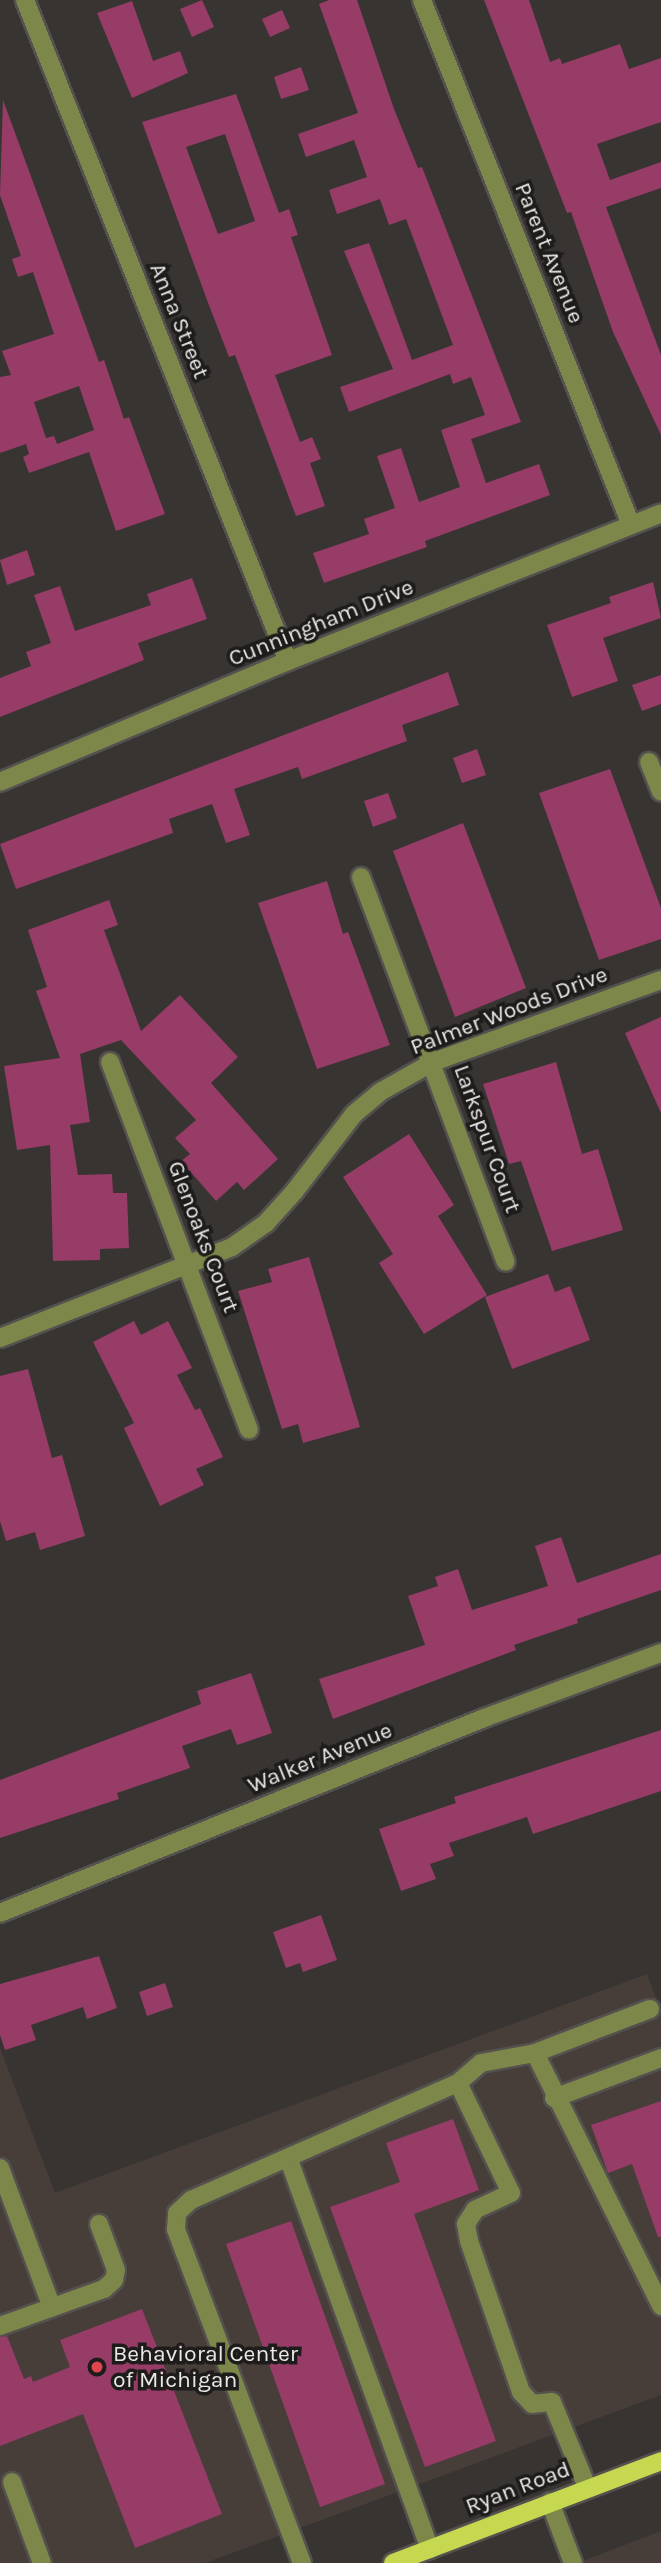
<!DOCTYPE html>
<html>
<head>
<meta charset="utf-8">
<style>
	body { margin:0 }
	#map { position:relative; width:661px; height:2563px; overflow:hidden; background:#383432; font-family:Karla,sans-serif }
	div>[style] { position:absolute }
	[style*='--x'] { left:calc(var(--x)*1px); top:calc(var(--y)*1px); width:calc(var(--w)*1px); rotate:calc(var(--a)*1deg) }
	.built>* { inset:0; background:#473d39 }
	.building>* { inset:0; background:#963c67 }
	.roads { filter:drop-shadow(2px 0 #54514f) drop-shadow(-2px 0 #54514f) drop-shadow(0 2px #54514f) drop-shadow(0 -2px #54514f) }
	.minor>* { height:18px; margin:-9px; padding:0 9px; transform-origin:9px; border-radius:9px; background:#7d874a }
	.major>* { height:18px; margin:-9px; padding:0 9px; transform-origin:9px; border-radius:9px; background:#c5d84f }
	.dots>* { width:19px; height:19px; translate:-50% -50%; box-sizing:border-box; border:4px solid #1e1c1b; border-radius:50% }
	span { translate:-50% -50%; white-space:nowrap; text-align:center; line-height:1.15; -webkit-text-stroke:7px #1e1c1b; paint-order:stroke }
	.street-label { font-size:23px; color:#eae7e6 }
	.poi-label { font-size:23px; color:#eae7e6 }
	.left { translate:0 -50%; text-align:left }
</style>
</head>
<body>
<div id="map">
	<div class="built">
		<i style="clip-path:polygon(647px 1974px,661px 2011px,661px 2395px,205px 2563px,0 2563px,0 2048px,55px 2193px)"></i>
		<i style="clip-path:polygon(661px 2531px,661px 2563px,577px 2563px)"></i>
	</div>
	<div class="building">
		<i style="clip-path:polygon(202px 0,214px 27px,192px 37px,180px 9px)"></i>
		<i style="clip-path:polygon(329px 0,357px 0,394px 109px,418px 168px,422px 167px,521px 422px,471px 439px,486px 483px,539px 464px,550px 495px,425px 541px,427px 547px,324px 583px,313px 553px,369px 534px,364px 519px,395px 508px,377px 456px,401px 448px,419px 502px,460px 487px,441px 430px,485px 415px,471px 377px,453px 384px,450px 374px,349px 412px,340px 387px,393px 369px,344px 251px,369px 243px,412px 360px,453px 345px,406px 219px,389px 225px,380px 199px,337px 214px,329px 190px,367px 177px,354px 140px,306px 157px,298px 134px,358px 113px,319px 4px)"></i>
		<i style="clip-path:polygon(484px 0,529px 0,550px 62px,560px 58px,562px 64px,620px 44px,629px 69px,661px 58px,661px 122px,597px 144px,610px 180px,661px 162px,661px 188px,606px 207px,661px 355px,661px 435px,613px 332px,571px 212px,567px 213px)"></i>
		<i style="clip-path:polygon(132px 1px,153px 61px,180px 51px,188px 73px,132px 98px,97px 13px)"></i>
		<i style="clip-path:polygon(282px 10px,290px 28px,270px 37px,262px 19px)"></i>
		<i style="clip-path:polygon(301px 67px,309px 90px,281px 99px,274px 77px)"></i>
		<i style="clip-path:polygon(evenodd,236px 94px,279px 213px,289px 209px,298px 235px,291px 237px,332px 355px,275px 375px,300px 442px,312px 437px,321px 459px,310px 463px,325px 506px,296px 516px,235px 355px,229px 357px,207px 300px,142px 122px,236px 94px,225px 134px,255px 221px,218px 234px,186px 147px,225px 134px)"></i>
		<i style="clip-path:polygon(evenodd,3px 100px,99px 362px,104px 360px,124px 419px,129px 417px,165px 514px,116px 531px,89px 452px,29px 473px,23px 457px,29px 454px,26px 444px,0 453px,0 377px,11px 375px,2px 351px,54px 334px,33px 272px,18px 277px,12px 259px,21px 256px,0 195px,3px 100px,79px 386px,94px 430px,57px 444px,54px 436px,46px 438px,34px 402px,79px 386px)"></i>
		<i style="clip-path:polygon(27px 550px,35px 575px,7px 585px,0 560px)"></i>
		<i style="clip-path:polygon(192px 578px,207px 619px,138px 643px,144px 660px,0 717px,0 678px,31px 666px,26px 652px,51px 643px,34px 595px,60px 586px,75px 631px,151px 605px,147px 594px)"></i>
		<i style="clip-path:polygon(653px 582px,661px 618px,603px 638px,618px 681px,572px 697px,547px 625px,611px 603px,609px 597px)"></i>
		<i style="clip-path:polygon(448px 672px,459px 705px,402px 725px,407px 741px,302px 779px,298px 767px,234px 789px,250px 835px,226px 843px,212px 804px,169px 819px,173px 833px,16px 889px,0 844px)"></i>
		<i style="clip-path:polygon(661px 675px,661px 704px,642px 711px,632px 685px)"></i>
		<i style="clip-path:polygon(477px 749px,486px 775px,462px 783px,453px 758px)"></i>
		<i style="clip-path:polygon(610px 769px,661px 908px,661px 939px,599px 960px,539px 793px)"></i>
		<i style="clip-path:polygon(388px 793px,397px 818px,373px 827px,364px 801px)"></i>
		<i style="clip-path:polygon(463px 823px,526px 988px,455px 1017px,393px 851px)"></i>
		<i style="clip-path:polygon(327px 881px,343px 934px,348px 932px,390px 1045px,317px 1069px,258px 903px)"></i>
		<i style="clip-path:polygon(109px 900px,118px 925px,104px 930px,141px 1031px,180px 995px,238px 1057px,211px 1083px,278px 1159px,244px 1190px,237px 1182px,216px 1201px,181px 1161px,190px 1154px,175px 1138px,196px 1120px,121px 1040px,80px 1054px,90px 1122px,70px 1125px,78px 1175px,112px 1174px,113px 1193px,127px 1193px,129px 1248px,100px 1249px,100px 1260px,53px 1261px,50px 1145px,17px 1150px,4px 1066px,60px 1058px,36px 991px,47px 987px,28px 930px)"></i>
		<i style="clip-path:polygon(661px 1017px,661px 1113px,625px 1033px)"></i>
		<i style="clip-path:polygon(556px 1062px,582px 1154px,598px 1149px,623px 1230px,552px 1251px,521px 1161px,509px 1164px,483px 1084px)"></i>
		<i style="clip-path:polygon(409px 1134px,454px 1205px,438px 1216px,487px 1295px,424px 1334px,379px 1263px,393px 1254px,343px 1177px)"></i>
		<i style="clip-path:polygon(309px 1257px,360px 1427px,303px 1443px,298px 1424px,282px 1429px,238px 1291px,272px 1282px,268px 1269px)"></i>
		<i style="clip-path:polygon(548px 1274px,555px 1292px,570px 1286px,590px 1340px,512px 1369px,485px 1297px)"></i>
		<i style="clip-path:polygon(134px 1321px,141px 1335px,168px 1321px,192px 1368px,177px 1375px,195px 1410px,200px 1408px,223px 1457px,196px 1469px,204px 1485px,160px 1506px,124px 1428px,134px 1423px,93px 1342px)"></i>
		<i style="clip-path:polygon(28px 1369px,52px 1458px,62px 1455px,85px 1536px,40px 1550px,35px 1532px,6px 1541px,0 1521px,0 1376px)"></i>
		<i style="clip-path:polygon(561px 1537px,577px 1583px,661px 1554px,661px 1590px,577px 1619px,578px 1623px,514px 1645px,516px 1650px,333px 1719px,319px 1679px,425px 1645px,408px 1596px,438px 1586px,435px 1577px,458px 1569px,472px 1610px,548px 1586px,535px 1546px)"></i>
		<i style="clip-path:polygon(251px 1673px,272px 1733px,237px 1745px,231px 1729px,182px 1746px,190px 1768px,117px 1793px,119px 1799px,0 1838px,0 1780px,201px 1704px,197px 1691px)"></i>
		<i style="clip-path:polygon(661px 1730px,661px 1791px,533px 1834px,527px 1817px,449px 1843px,454px 1856px,430px 1864px,436px 1879px,401px 1891px,379px 1829px,456px 1803px,454px 1797px)"></i>
		<i style="clip-path:polygon(321px 1915px,337px 1960px,303px 1972px,300px 1963px,286px 1968px,273px 1932px)"></i>
		<i style="clip-path:polygon(99px 1956px,117px 2008px,87px 2019px,83px 2007px,31px 2025px,36px 2040px,5px 2050px,0 2035px,0 1984px)"></i>
		<i style="clip-path:polygon(165px 1983px,173px 2007px,147px 2016px,139px 1992px)"></i>
		<i style="clip-path:polygon(661px 2101px,661px 2237px,658px 2237px,632px 2164px,608px 2173px,591px 2125px)"></i>
		<i style="clip-path:polygon(453px 2119px,479px 2190px,414px 2214px,496px 2441px,425px 2467px,330px 2207px,400px 2182px,386px 2143px)"></i>
		<i style="clip-path:polygon(291px 2221px,385px 2484px,320px 2507px,226px 2244px)"></i>
		<i style="clip-path:polygon(142px 2309px,222px 2514px,135px 2548px,83px 2414px,0 2446px,0 2337px,7px 2336px,24px 2379px,31px 2376px,33px 2382px,70px 2367px,60px 2340px)"></i>
	</div>
	<div class="roads">
		<div class="minor">
			<i style="--x:25;--y:0;--w:711;--a:68.3"></i>
			<i style="--x:422;--y:0;--w:565;--a:68.29"></i>
			<i style="--x:649;--y:762;--w:32;--a:68"></i>
			<i style="--x:0;--y:782;--w:312;--a:-22.8"></i>
			<i style="--x:288;--y:661;--w:401;--a:-21.6"></i>
			<i style="--x:361;--y:877;--w:411;--a:69.4"></i>
			<i style="--x:110;--y:1062;--w:393;--a:69.3"></i>
			<i style="--x:0;--y:1338;--w:249;--a:-21.4"></i>
			<i style="--x:232;--y:1247;--w:42;--a:-35.2"></i>
			<i style="--x:266;--y:1223;--w:42;--a:-47.9"></i>
			<i style="--x:294;--y:1192;--w:98;--a:-52.4"></i>
			<i style="--x:354;--y:1114;--w:34;--a:-40"></i>
			<i style="--x:380;--y:1092;--w:61;--a:-29.5"></i>
			<i style="--x:433;--y:1062;--w:242;--a:-19.8"></i>
			<i style="--x:0;--y:1913;--w:522;--a:-21.94"></i>
			<i style="--x:484;--y:1718;--w:189;--a:-20.2"></i>
			<i style="--x:650;--y:2009;--w:123;--a:159.1"></i>
			<i style="--x:535;--y:2053;--w:283;--a:63.5"></i>
			<i style="--x:458;--y:2083;--w:30;--a:-41"></i>
			<i style="--x:481;--y:2063;--w:55;--a:-10.5"></i>
			<i style="--x:554;--y:2098;--w:114;--a:-20.5"></i>
			<i style="--x:289;--y:2160;--w:414;--a:70.1"></i>
			<i style="--x:0;--y:2168;--w:149;--a:69.6"></i>
			<i style="--x:0;--y:2326;--w:110;--a:-19.6"></i>
			<i style="--x:104;--y:2289;--w:13;--a:-42"></i>
			<i style="--x:114;--y:2280;--w:10;--a:-79"></i>
			<i style="--x:116;--y:2270;--w:49;--a:-110.3"></i>
			<i style="--x:12;--y:2482;--w:86;--a:69.7"></i>
			<i style="--x:550;--y:2502;--w:65;--a:69.3"></i>
			<i style="--x:302;--y:2563;--w:357;--a:-110.7"></i>
			<i style="--x:176;--y:2229;--w:16;--a:-86"></i>
			<i style="--x:177;--y:2213;--w:19;--a:-43"></i>
			<i style="--x:191;--y:2200;--w:292;--a:-23.7"></i>
			<i style="--x:458;--y:2083;--w:122;--a:64.3"></i>
			<i style="--x:511;--y:2193;--w:40;--a:155"></i>
			<i style="--x:475;--y:2210;--w:17;--a:123"></i>
			<i style="--x:466;--y:2224;--w:17;--a:80"></i>
			<i style="--x:469;--y:2241;--w:160;--a:71"></i>
			<i style="--x:521;--y:2392;--w:16;--a:47"></i>
			<i style="--x:532;--y:2404;--w:20;--a:-6"></i>
			<i style="--x:552;--y:2402;--w:92;--a:67.6"></i>
		</div>
		<div class="major">
			<i style="--x:393;--y:2563;--w:287;--a:-20.8"></i>
		</div>
	</div>
	<div class="dots">
		<i style="left:97px;top:2367px;background:#e0444e"></i>
	</div>
	<div class="street-label">
		<span style="left:549px;top:253px;rotate:68deg">Parent Avenue</span>
		<span style="left:179px;top:321px;rotate:68deg">Anna Street</span>
		<span style="left:321px;top:623px;rotate:-22deg">Cunningham Drive</span>
		<span style="left:509px;top:1011px;rotate:-21deg">Palmer Woods Drive</span>
		<span style="left:487px;top:1139px;rotate:70deg">Larkspur Court</span>
		<span style="left:203px;top:1237px;rotate:69deg">Glenoaks Court</span>
		<span style="left:320px;top:1758px;rotate:-22deg">Walker Avenue</span>
		<span style="left:518px;top:2488px;rotate:-21deg">Ryan Road</span>
	</div>
	<div class="poi-label">
		<span class="left" style="left:113px;top:2367px">Behavioral Center<br>of Michigan</span>
	</div>
</div>
</body>
</html>
